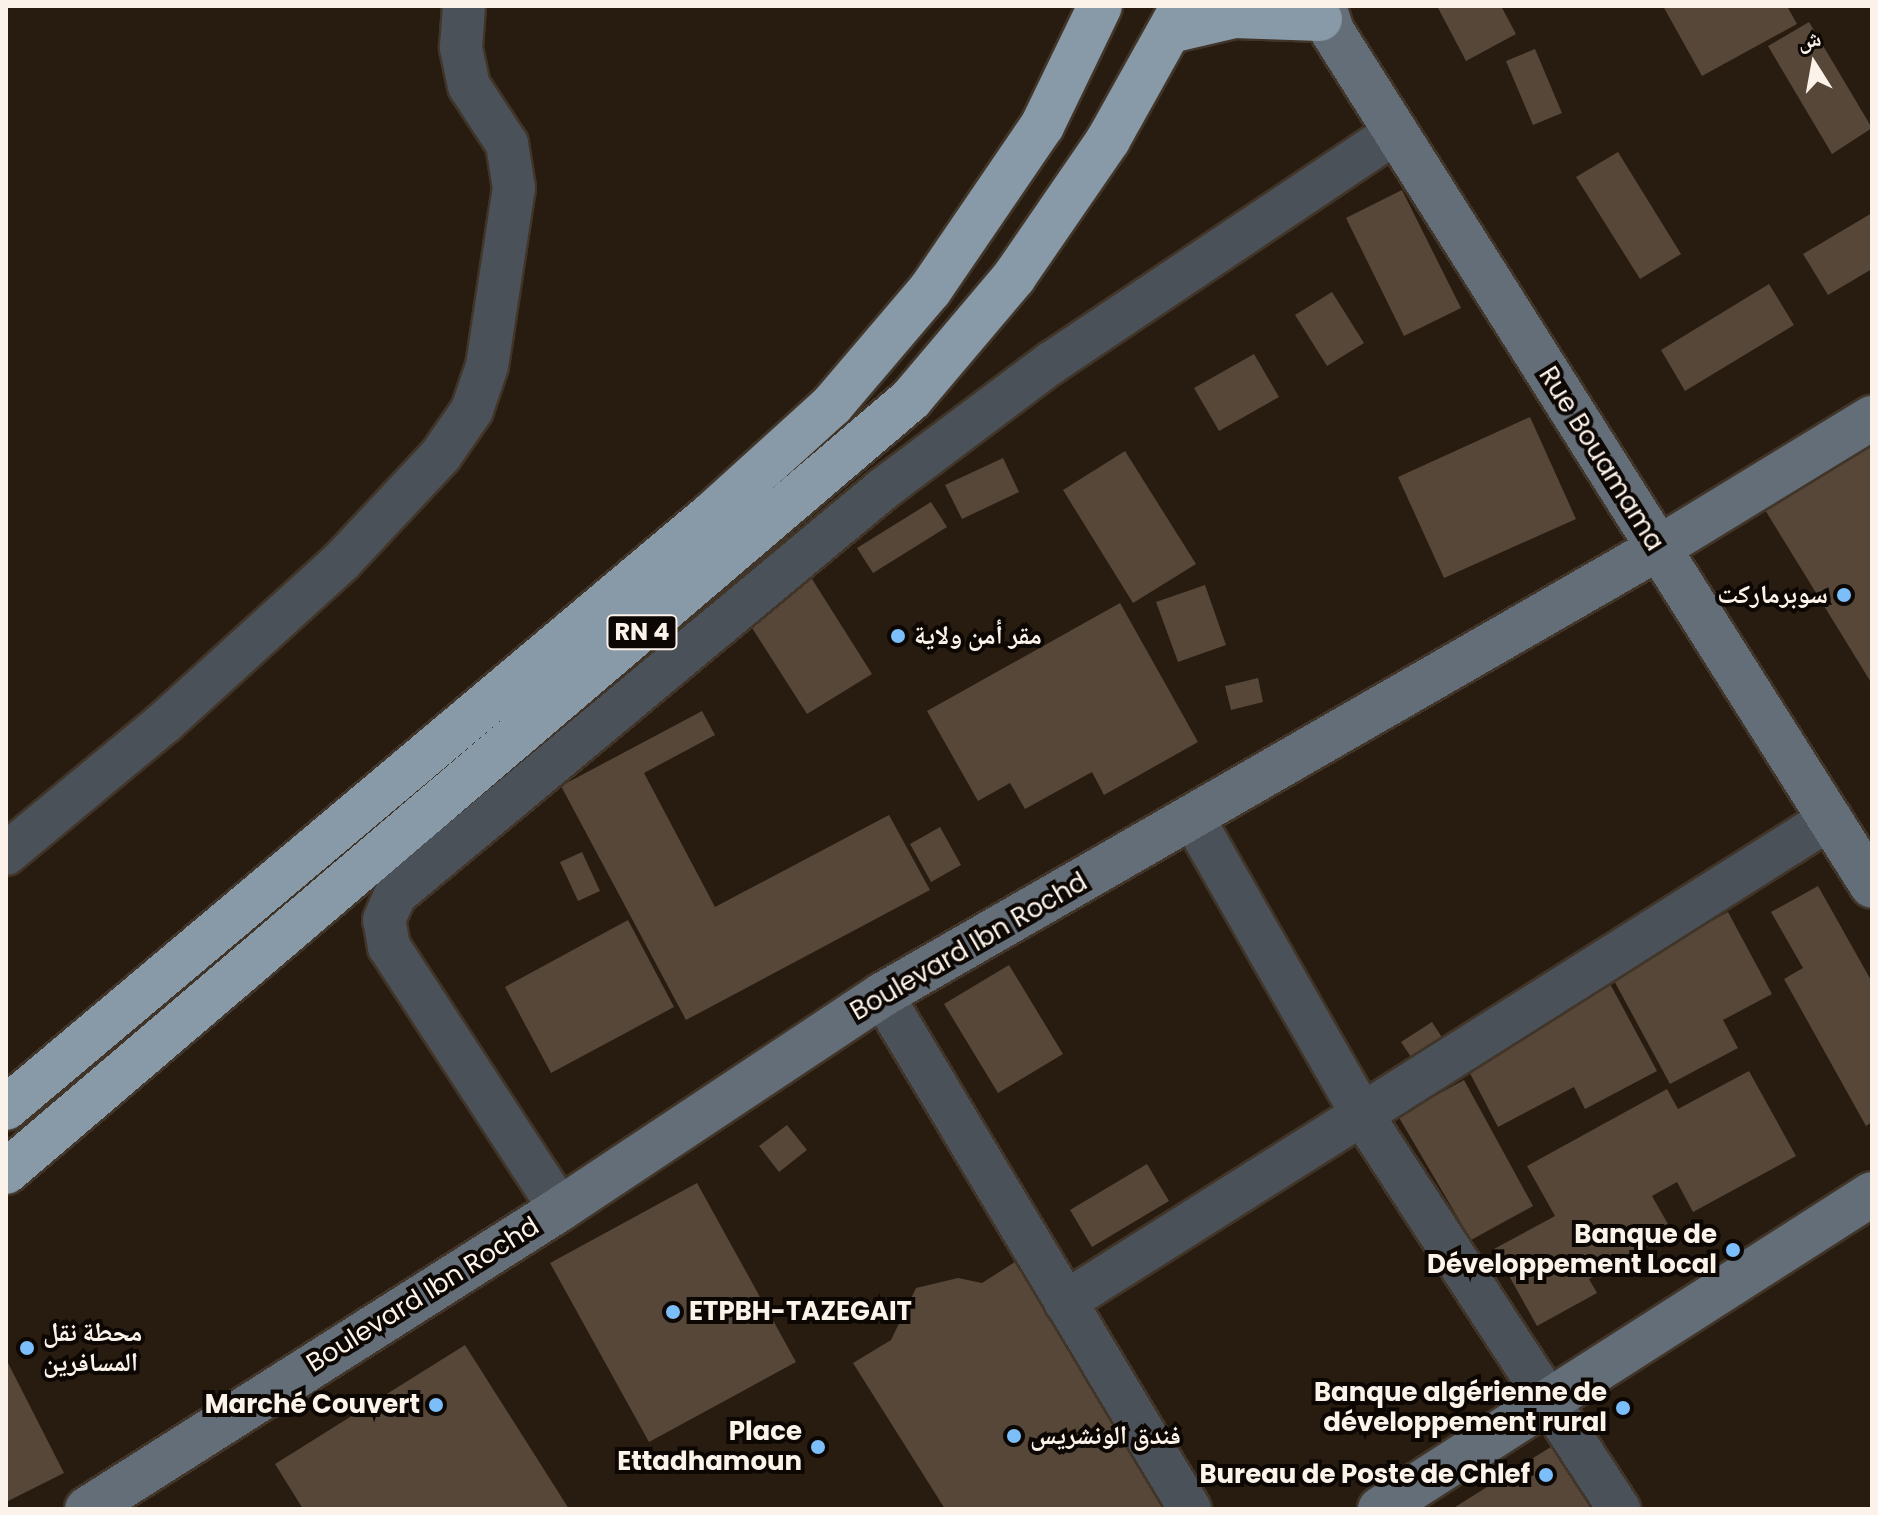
<!DOCTYPE html>
<html>
<head>
<meta charset="utf-8">
<style>
	body { margin:0 }
	#map { position:relative; width:1878px; height:1515px; overflow:hidden; background:#281b0f; font-family:Poppins,"Noto Naskh Arabic",sans-serif }
	div>[style] { position:absolute }
	[style*='--x'] { left:calc(var(--x)*1px); top:calc(var(--y)*1px); width:calc(var(--w)*1px); rotate:calc(var(--a)*1deg) }
	.building>* { inset:0; background:#564739 }
	.roads { filter:drop-shadow(2px 0 #413529) drop-shadow(-2px 0 #413529) drop-shadow(0 2px #413529) drop-shadow(0 -2px #413529) }
	.street>* { height:42px; margin:-21px; padding:0 21px; transform-origin:21px; border-radius:21px; background:#4b5158 }
	.secondary>* { height:44px; margin:-22px; padding:0 22px; transform-origin:22px; border-radius:22px; background:#646e78 }
	.highway>* { height:44px; margin:-22px; padding:0 22px; transform-origin:22px; border-radius:22px; background:#8899a8 }
	.dots>* { width:22px; height:22px; translate:-50% -50%; box-sizing:border-box; border:4px solid #0d0704; border-radius:50% }
	span { translate:-50% -50%; white-space:nowrap; text-align:center; line-height:1.15; -webkit-text-stroke:8px #0d0704; paint-order:stroke }
	.shield-label span { padding:2px 6px; background:#0d0704; border:2px solid; border-radius:6px; -webkit-text-stroke-width:0 }
	.shield-label { font-size:24px; color:#fbf2ea; font-weight:700 }
	.street-label { font-size:26px; color:#fbf2ea }
	.poi-label { font-size:26px; color:#fbf2ea; font-weight:700 }
	.right { translate:-100% -50%; text-align:right }
	.left { translate:0 -50%; text-align:left }
	.frame { position:absolute; inset:0; border:8px solid #fbf2ea; pointer-events:none }
	.north { position:absolute; left:1774px; top:24px; width:80px; height:80px; -webkit-text-stroke:6px #0d0704; paint-order:stroke; rotate:349deg; font-size:22px; font-weight:700; line-height:32px; text-align:center; color:#fbf2ea }
	.north::after { content:''; display:block; margin:auto; width:28px; height:36px; background:#fbf2ea; clip-path:polygon(50% 0,100% 100%,50% 72%,0 100%) }
</style>
</head>
<body>
<div id="map">
	<div class="building">
		<i style="clip-path:polygon(1437px 6px,1501px 6px,1516px 34px,1466px 61px)"></i>
		<i style="clip-path:polygon(1663px 6px,1787px 6px,1797px 24px,1702px 76px)"></i>
		<i style="clip-path:polygon(1809px 22px,1872px 128px,1832px 154px,1768px 46px)"></i>
		<i style="clip-path:polygon(1535px 49px,1562px 113px,1533px 125px,1506px 61px)"></i>
		<i style="clip-path:polygon(1618px 152px,1681px 254px,1640px 279px,1576px 177px)"></i>
		<i style="clip-path:polygon(1402px 190px,1461px 308px,1404px 336px,1346px 218px)"></i>
		<i style="clip-path:polygon(1872px 213px,1872px 269px,1828px 295px,1803px 254px)"></i>
		<i style="clip-path:polygon(1769px 284px,1794px 325px,1685px 391px,1661px 350px)"></i>
		<i style="clip-path:polygon(1332px 292px,1364px 343px,1327px 366px,1295px 315px)"></i>
		<i style="clip-path:polygon(1254px 354px,1279px 397px,1219px 431px,1194px 388px)"></i>
		<i style="clip-path:polygon(1530px 417px,1576px 519px,1444px 578px,1398px 477px)"></i>
		<i style="clip-path:polygon(1872px 438px,1872px 684px,1762px 505px)"></i>
		<i style="clip-path:polygon(1125px 451px,1196px 564px,1133px 603px,1063px 490px)"></i>
		<i style="clip-path:polygon(1003px 458px,1019px 492px,962px 519px,945px 485px)"></i>
		<i style="clip-path:polygon(931px 502px,947px 527px,873px 573px,857px 548px)"></i>
		<i style="clip-path:polygon(812px 579px,872px 674px,807px 714px,747px 620px)"></i>
		<i style="clip-path:polygon(1205px 585px,1226px 645px,1178px 662px,1156px 602px)"></i>
		<i style="clip-path:polygon(1120px 603px,1198px 742px,1104px 795px,1092px 772px,1025px 809px,1010px 783px,978px 801px,927px 711px)"></i>
		<i style="clip-path:polygon(1258px 678px,1263px 702px,1231px 710px,1225px 686px)"></i>
		<i style="clip-path:polygon(702px 711px,715px 735px,644px 773px,715px 907px,889px 815px,930px 890px,686px 1020px,561px 786px)"></i>
		<i style="clip-path:polygon(940px 827px,961px 865px,931px 882px,910px 844px)"></i>
		<i style="clip-path:polygon(582px 852px,600px 891px,578px 901px,560px 862px)"></i>
		<i style="clip-path:polygon(1818px 886px,1872px 982px,1872px 1122px,1866px 1126px,1784px 979px,1803px 968px,1771px 912px)"></i>
		<i style="clip-path:polygon(1728px 912px,1772px 994px,1723px 1020px,1738px 1048px,1670px 1084px,1611px 975px)"></i>
		<i style="clip-path:polygon(628px 920px,674px 1007px,551px 1073px,505px 987px)"></i>
		<i style="clip-path:polygon(1009px 965px,1063px 1054px,998px 1093px,944px 1004px)"></i>
		<i style="clip-path:polygon(1608px 980px,1657px 1071px,1585px 1109px,1574px 1087px,1498px 1127px,1462px 1058px)"></i>
		<i style="clip-path:polygon(1432px 1022px,1451px 1051px,1421px 1072px,1401px 1042px)"></i>
		<i style="clip-path:polygon(1749px 1071px,1796px 1156px,1693px 1212px,1677px 1182px,1652px 1196px,1673px 1233px,1589px 1279px,1597px 1293px,1537px 1326px,1494px 1249px,1555px 1216px,1527px 1166px,1667px 1089px,1678px 1109px)"></i>
		<i style="clip-path:polygon(1464px 1080px,1533px 1206px,1471px 1240px,1398px 1116px)"></i>
		<i style="clip-path:polygon(787px 1125px,807px 1150px,779px 1172px,759px 1146px)"></i>
		<i style="clip-path:polygon(1147px 1164px,1169px 1201px,1092px 1247px,1070px 1210px)"></i>
		<i style="clip-path:polygon(697px 1183px,796px 1362px,649px 1442px,550px 1263px)"></i>
		<i style="clip-path:polygon(1018px 1260px,1175px 1509px,945px 1509px,853px 1363px,891px 1340px,916px 1288px,958px 1278px,982px 1283px)"></i>
		<i style="clip-path:polygon(465px 1345px,569px 1509px,303px 1509px,275px 1464px)"></i>
		<i style="clip-path:polygon(6px 1359px,64px 1473px,6px 1502px)"></i>
		<i style="clip-path:polygon(1562px 1440px,1606px 1509px,1452px 1509px)"></i>
	</div>
	<div class="roads">
		<div class="street">
			<i style="--x:1193;--y:818;--w:339;--a:60.3"></i>
			<i style="--x:1361;--y:1113;--w:473;--a:56.9"></i>
			<i style="--x:6;--y:854;--w:207;--a:-39.7"></i>
			<i style="--x:165;--y:722;--w:238;--a:-42.3"></i>
			<i style="--x:341;--y:562;--w:146;--a:-46.9"></i>
			<i style="--x:441;--y:455;--w:55;--a:-55.4"></i>
			<i style="--x:472;--y:410;--w:46;--a:-71.2"></i>
			<i style="--x:487;--y:366;--w:180;--a:-81.4"></i>
			<i style="--x:514;--y:188;--w:45;--a:-99"></i>
			<i style="--x:507;--y:144;--w:69;--a:-123.2"></i>
			<i style="--x:469;--y:86;--w:40;--a:-102"></i>
			<i style="--x:461;--y:47;--w:41;--a:-85.8"></i>
			<i style="--x:882;--y:995;--w:599;--a:59.07"></i>
			<i style="--x:560;--y:1209;--w:313;--a:-123.1"></i>
			<i style="--x:389;--y:947;--w:27;--a:-100"></i>
			<i style="--x:384;--y:920;--w:27;--a:-66"></i>
			<i style="--x:395;--y:895;--w:635;--a:-39.76"></i>
			<i style="--x:883;--y:489;--w:210;--a:-36.9"></i>
			<i style="--x:1051;--y:363;--w:415;--a:-33.8"></i>
			<i style="--x:1065;--y:1302;--w:906;--a:-32.29"></i>
		</div>
		<div class="secondary">
			<i style="--x:1324;--y:6;--w:26;--a:72"></i>
			<i style="--x:1332;--y:31;--w:1011;--a:57.72"></i>
			<i style="--x:87;--y:1509;--w:560;--a:-32.38"></i>
			<i style="--x:560;--y:1209;--w:387;--a:-33.6"></i>
			<i style="--x:882;--y:995;--w:894;--a:-29.92"></i>
			<i style="--x:1657;--y:549;--w:252;--a:-31.4"></i>
			<i style="--x:1380;--y:1509;--w:584;--a:-32.63"></i>
		</div>
		<div class="highway">
			<i style="--x:1170;--y:31;--w:67;--a:-13"></i>
			<i style="--x:1235;--y:16;--w:85;--a:2"></i>
			<i style="--x:6;--y:1108;--w:924;--a:-40.08"></i>
			<i style="--x:713;--y:513;--w:161;--a:-42.2"></i>
			<i style="--x:832;--y:405;--w:151;--a:-49.6"></i>
			<i style="--x:930;--y:290;--w:199;--a:-55.7"></i>
			<i style="--x:1042;--y:126;--w:133;--a:-64.2"></i>
			<i style="--x:6;--y:1172;--w:1190;--a:-40.5"></i>
			<i style="--x:911;--y:399;--w:160;--a:-49.8"></i>
			<i style="--x:1014;--y:277;--w:166;--a:-55.5"></i>
			<i style="--x:1108;--y:140;--w:154;--a:-60.8"></i>
		</div>
	</div>
	<div class="dots">
		<i style="left:1844px;top:595px;background:#7cbef9"></i>
		<i style="left:898px;top:636px;background:#7cbef9"></i>
		<i style="left:1733px;top:1250px;background:#7cbef9"></i>
		<i style="left:673px;top:1312px;background:#7cbef9"></i>
		<i style="left:27px;top:1348px;background:#7cbef9"></i>
		<i style="left:436px;top:1405px;background:#7cbef9"></i>
		<i style="left:1623px;top:1408px;background:#7cbef9"></i>
		<i style="left:1014px;top:1436px;background:#7cbef9"></i>
		<i style="left:818px;top:1447px;background:#7cbef9"></i>
		<i style="left:1546px;top:1475px;background:#7cbef9"></i>
	</div>
	<div class="shield-label">
		<span style="left:642px;top:632px">RN 4</span>
	</div>
	<div class="street-label">
		<span style="left:1601px;top:459px;rotate:58deg">Rue Bouamama</span>
		<span style="left:969px;top:947px;rotate:-30deg">Boulevard Ibn Rochd</span>
		<span style="left:423px;top:1295px;rotate:-32deg">Boulevard Ibn Rochd</span>
	</div>
	<div class="poi-label">
		<span class="right" style="left:1828px;top:595px">سوبرماركت</span>
		<span class="left" style="left:914px;top:636px">مقر أمن ولاية</span>
		<span class="right" style="left:1717px;top:1250px">Banque de<br>Développement Local</span>
		<span class="left" style="left:689px;top:1312px">ETPBH-TAZEGAIT</span>
		<span class="left" style="left:43px;top:1348px">محطة نقل<br>المسافرين</span>
		<span class="right" style="left:1607px;top:1408px">Banque algérienne de<br>développement rural</span>
		<span class="right" style="left:420px;top:1405px">Marché Couvert</span>
		<span class="right" style="left:802px;top:1447px">Place<br>Ettadhamoun</span>
		<span class="left" style="left:1030px;top:1436px">فندق الونشريس</span>
		<span class="right" style="left:1530px;top:1475px">Bureau de Poste de Chlef</span>
	</div>
	<div class="frame"></div>
	<div class="north">ش</div>
</div>
</body>
</html>
